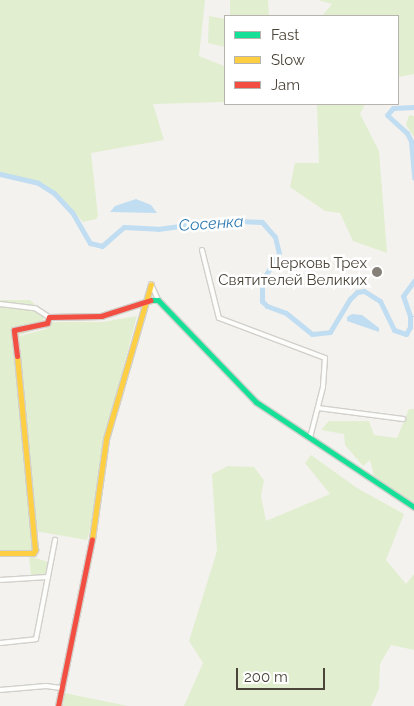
<!DOCTYPE html>
<html>
<head>
<meta charset="utf-8">
<style>
	body { margin:0 }
	#map { position:relative; width:414px; height:706px; overflow:hidden; background:#f4f2ee; font-family:Raleway,sans-serif }
	div>[style] { position:absolute }
	[style*='--x'] { left:calc(var(--x)*1px); top:calc(var(--y)*1px); width:calc(var(--w)*1px); rotate:calc(var(--a)*1deg) }
	.green>* { inset:0; background:#e1eecf }
	.water>* { inset:0; background:#c0ddf1 }
	.stream>* { height:1px; margin:-0.5px; padding:0 0.5px; transform-origin:0.5px; border-radius:0.5px; background:#c0ddf1 }
	.river>* { height:5px; margin:-2.5px; padding:0 2.5px; transform-origin:2.5px; border-radius:2.5px; background:#c0ddf1 }
	.roads { filter:drop-shadow(1px 0 #d2d0cb) drop-shadow(-1px 0 #d2d0cb) drop-shadow(0 1px #d2d0cb) drop-shadow(0 -1px #d2d0cb) }
	.street>* { height:4px; margin:-2px; padding:0 2px; transform-origin:2px; border-radius:2px; background:#fdfdfc }
	.fast>* { height:5px; margin:-2.5px; padding:0 2.5px; transform-origin:2.5px; border-radius:2.5px; background:#16e098 }
	.slow>* { height:5px; margin:-2.5px; padding:0 2.5px; transform-origin:2.5px; border-radius:2.5px; background:#ffcf43 }
	.jam>* { height:5px; margin:-2.5px; padding:0 2.5px; transform-origin:2.5px; border-radius:2.5px; background:#f24e42 }
	.dots>* { width:14px; height:14px; translate:-50% -50%; box-sizing:border-box; border:2px solid #fff; border-radius:50% }
	span { translate:-50% -50%; white-space:nowrap; text-align:center; line-height:1.15; -webkit-text-stroke:5px #fff; paint-order:stroke }
	.poi-label { font-size:15px; color:#4b4439 }
	.right { translate:-100% -50%; text-align:right }
	.water-label { font-size:16px; color:#2e7ab2; font-style:italic }
	.legend { position:absolute; left:224px; top:15px; width:175px; height:90px; box-sizing:border-box; background:#fff; border:1px solid #b7b4b0; margin:0; padding:6px 9px; list-style:none; font-size:15px; color:#4b4439 }
	.legend li { display:flex; align-items:center; gap:10px; height:25px }
	.legend b { width:25px; border:1px solid #b7b4b0 }
	.scale { position:absolute; left:236px; top:668px; width:89px; height:22px; box-sizing:border-box; border:2px solid #4b4439; border-top:0; padding-left:6px; font-size:15px; line-height:18px; white-space:nowrap; color:#4b4439; -webkit-text-stroke:4px #fff; paint-order:stroke }
</style>
</head>
<body>
<div id="map">
	<div class="green">
		<i style="clip-path:polygon(0 0,205px 0,199px 56px,224px 66px,225px 102px,153px 104px,164px 140px,91px 153px,98px 216px,96px 219px,83px 222px,60px 196px,44px 184px,0 173px)"></i>
		<i style="clip-path:polygon(230px 0,268px 0,269px 16px,230px 16px)"></i>
		<i style="clip-path:polygon(318px 0,414px 0,414px 74px,398px 77px,398px 16px,322px 16px,332px 4px)"></i>
		<i style="clip-path:polygon(209px 16px,225px 19px,225px 47px,208px 43px)"></i>
		<i style="clip-path:polygon(317px 104px,365px 104px,360px 114px,379px 151px,387px 253px,353px 241px,340px 213px,325px 211px,290px 187px,295px 163px,319px 163px)"></i>
		<i style="clip-path:polygon(409px 115px,414px 116px,414px 137px,406px 125px)"></i>
		<i style="clip-path:polygon(0 300px,30px 300px,43px 312px,44px 327px,14px 337px,33px 553px,0 552px)"></i>
		<i style="clip-path:polygon(137px 316px,104px 439px,97px 502px,87px 540px,35px 531px,17px 337px,46px 329px,52px 322px,103px 322px)"></i>
		<i style="clip-path:polygon(409px 409px,414px 409px,414px 505px,374px 476px,370px 460px,363px 466px,345px 445px,344px 434px,321px 430px,329px 421px,369px 421px,374px 435px,397px 438px)"></i>
		<i style="clip-path:polygon(311px 455px,357px 488px,404px 514px,386px 560px,406px 584px,414px 574px,414px 650px,391px 645px,380px 664px,379px 689px,371px 706px,184px 706px,203px 663px,189px 641px,217px 551px,212px 474px,228px 466px,254px 467px,264px 480px,261px 496px,266px 521px,330px 494px,305px 463px)"></i>
		<i style="clip-path:polygon(29px 556px,48px 562px,45px 575px,31px 576px)"></i>
		<i style="clip-path:polygon(64px 693px,128px 706px,62px 706px)"></i>
	</div>
	<div class="water">
		<i style="clip-path:polygon(136px 199px,151px 205px,157px 213px,110px 212px,115px 206px)"></i>
		<i style="clip-path:polygon(352px 314px,362px 315px,379px 328px,379px 332px,347px 321px,347px 317px)"></i>
	</div>
	<div class="stream">
		<i style="--x:410;--y:316;--w:4;--a:0"></i>
	</div>
	<div class="river">
		<i style="--x:414;--y:107;--w:21;--a:177"></i>
		<i style="--x:393;--y:108;--w:9;--a:131"></i>
		<i style="--x:387;--y:115;--w:27;--a:42"></i>
		<i style="--x:407;--y:133;--w:9;--a:63"></i>
		<i style="--x:411;--y:141;--w:37;--a:85"></i>
		<i style="--x:0;--y:174;--w:39;--a:13"></i>
		<i style="--x:38;--y:183;--w:19;--a:32"></i>
		<i style="--x:54;--y:193;--w:26;--a:47"></i>
		<i style="--x:72;--y:212;--w:36;--a:60"></i>
		<i style="--x:90;--y:243;--w:12;--a:14"></i>
		<i style="--x:102;--y:246;--w:29;--a:-41"></i>
		<i style="--x:124;--y:227;--w:34;--a:3"></i>
		<i style="--x:158;--y:229;--w:36;--a:-8"></i>
		<i style="--x:194;--y:224;--w:16;--a:11"></i>
		<i style="--x:210;--y:227;--w:11;--a:-38"></i>
		<i style="--x:219;--y:220;--w:43;--a:2.7"></i>
		<i style="--x:262;--y:222;--w:20;--a:49"></i>
		<i style="--x:275;--y:237;--w:16;--a:76"></i>
		<i style="--x:279;--y:253;--w:33;--a:121"></i>
		<i style="--x:262;--y:281;--w:20;--a:90"></i>
		<i style="--x:262;--y:301;--w:7;--a:45"></i>
		<i style="--x:267;--y:306;--w:20;--a:20"></i>
		<i style="--x:286;--y:313;--w:33;--a:39"></i>
		<i style="--x:312;--y:334;--w:18;--a:-6"></i>
		<i style="--x:330;--y:332;--w:39;--a:-59"></i>
		<i style="--x:350;--y:299;--w:10;--a:-45"></i>
		<i style="--x:357;--y:292;--w:7;--a:-8"></i>
		<i style="--x:364;--y:291;--w:19;--a:32"></i>
		<i style="--x:380;--y:301;--w:32;--a:64"></i>
		<i style="--x:394;--y:330;--w:13;--a:18"></i>
		<i style="--x:406;--y:334;--w:8;--a:-60"></i>
		<i style="--x:410;--y:327;--w:11;--a:-90"></i>
		<i style="--x:410;--y:316;--w:21;--a:-109"></i>
		<i style="--x:403;--y:296;--w:19;--a:-54"></i>
	</div>
	<div class="roads">
		<div class="street">
			<i style="--x:202;--y:250;--w:70;--a:76"></i>
			<i style="--x:219;--y:318;--w:113;--a:20.7"></i>
			<i style="--x:325;--y:358;--w:29;--a:94"></i>
			<i style="--x:323;--y:387;--w:53;--a:104.3"></i>
			<i style="--x:151;--y:284;--w:17;--a:66"></i>
			<i style="--x:0;--y:304;--w:35;--a:7"></i>
			<i style="--x:35;--y:308;--w:17;--a:33"></i>
			<i style="--x:318;--y:408;--w:86;--a:7.4"></i>
			<i style="--x:0;--y:580;--w:48;--a:-3.6"></i>
			<i style="--x:0;--y:643;--w:36;--a:-6"></i>
			<i style="--x:36;--y:639;--w:101;--a:-79.1"></i>
			<i style="--x:0;--y:690;--w:46;--a:-5"></i>
			<i style="--x:46;--y:686;--w:15;--a:8"></i>
		</div>
		<div class="fast">
			<i style="--x:151;--y:300;--w:7;--a:0"></i>
			<i style="--x:158;--y:300;--w:141;--a:46.1"></i>
			<i style="--x:256;--y:402;--w:190;--a:33.6"></i>
		</div>
		<div class="slow">
			<i style="--x:92;--y:539;--w:101;--a:-82"></i>
			<i style="--x:106;--y:439;--w:161;--a:-73.8"></i>
			<i style="--x:0;--y:553;--w:33;--a:0"></i>
			<i style="--x:33;--y:553;--w:4;--a:-56"></i>
			<i style="--x:35;--y:550;--w:195;--a:-95.3"></i>
		</div>
		<div class="jam">
			<i style="--x:17;--y:356;--w:26;--a:-97"></i>
			<i style="--x:14;--y:330;--w:34;--a:-12"></i>
			<i style="--x:47;--y:323;--w:6;--a:-72"></i>
			<i style="--x:49;--y:317;--w:52;--a:-1.1"></i>
			<i style="--x:101;--y:316;--w:52;--a:-17.7"></i>
			<i style="--x:58;--y:706;--w:170;--a:-78.5"></i>
		</div>
	</div>
	<div class="dots">
		<i style="left:377px;top:272px;background:#868178"></i>
	</div>
	<div class="poi-label">
		<span class="right" style="left:367px;top:272px">Церковь Трех<br>Святителей Великих</span>
	</div>
	<div class="water-label">
		<span style="left:211px;top:224px;rotate:-4deg">Сосенка</span>
	</div>
	<ul class="legend">
	<li><b style="height:6px;background:#16e098"></b>Fast</li>
	<li><b style="height:6px;background:#ffcf43"></b>Slow</li>
	<li><b style="height:6px;background:#f24e42"></b>Jam</li>
	</ul>
	<div class="scale">200 m</div>
</div>
</body>
</html>
